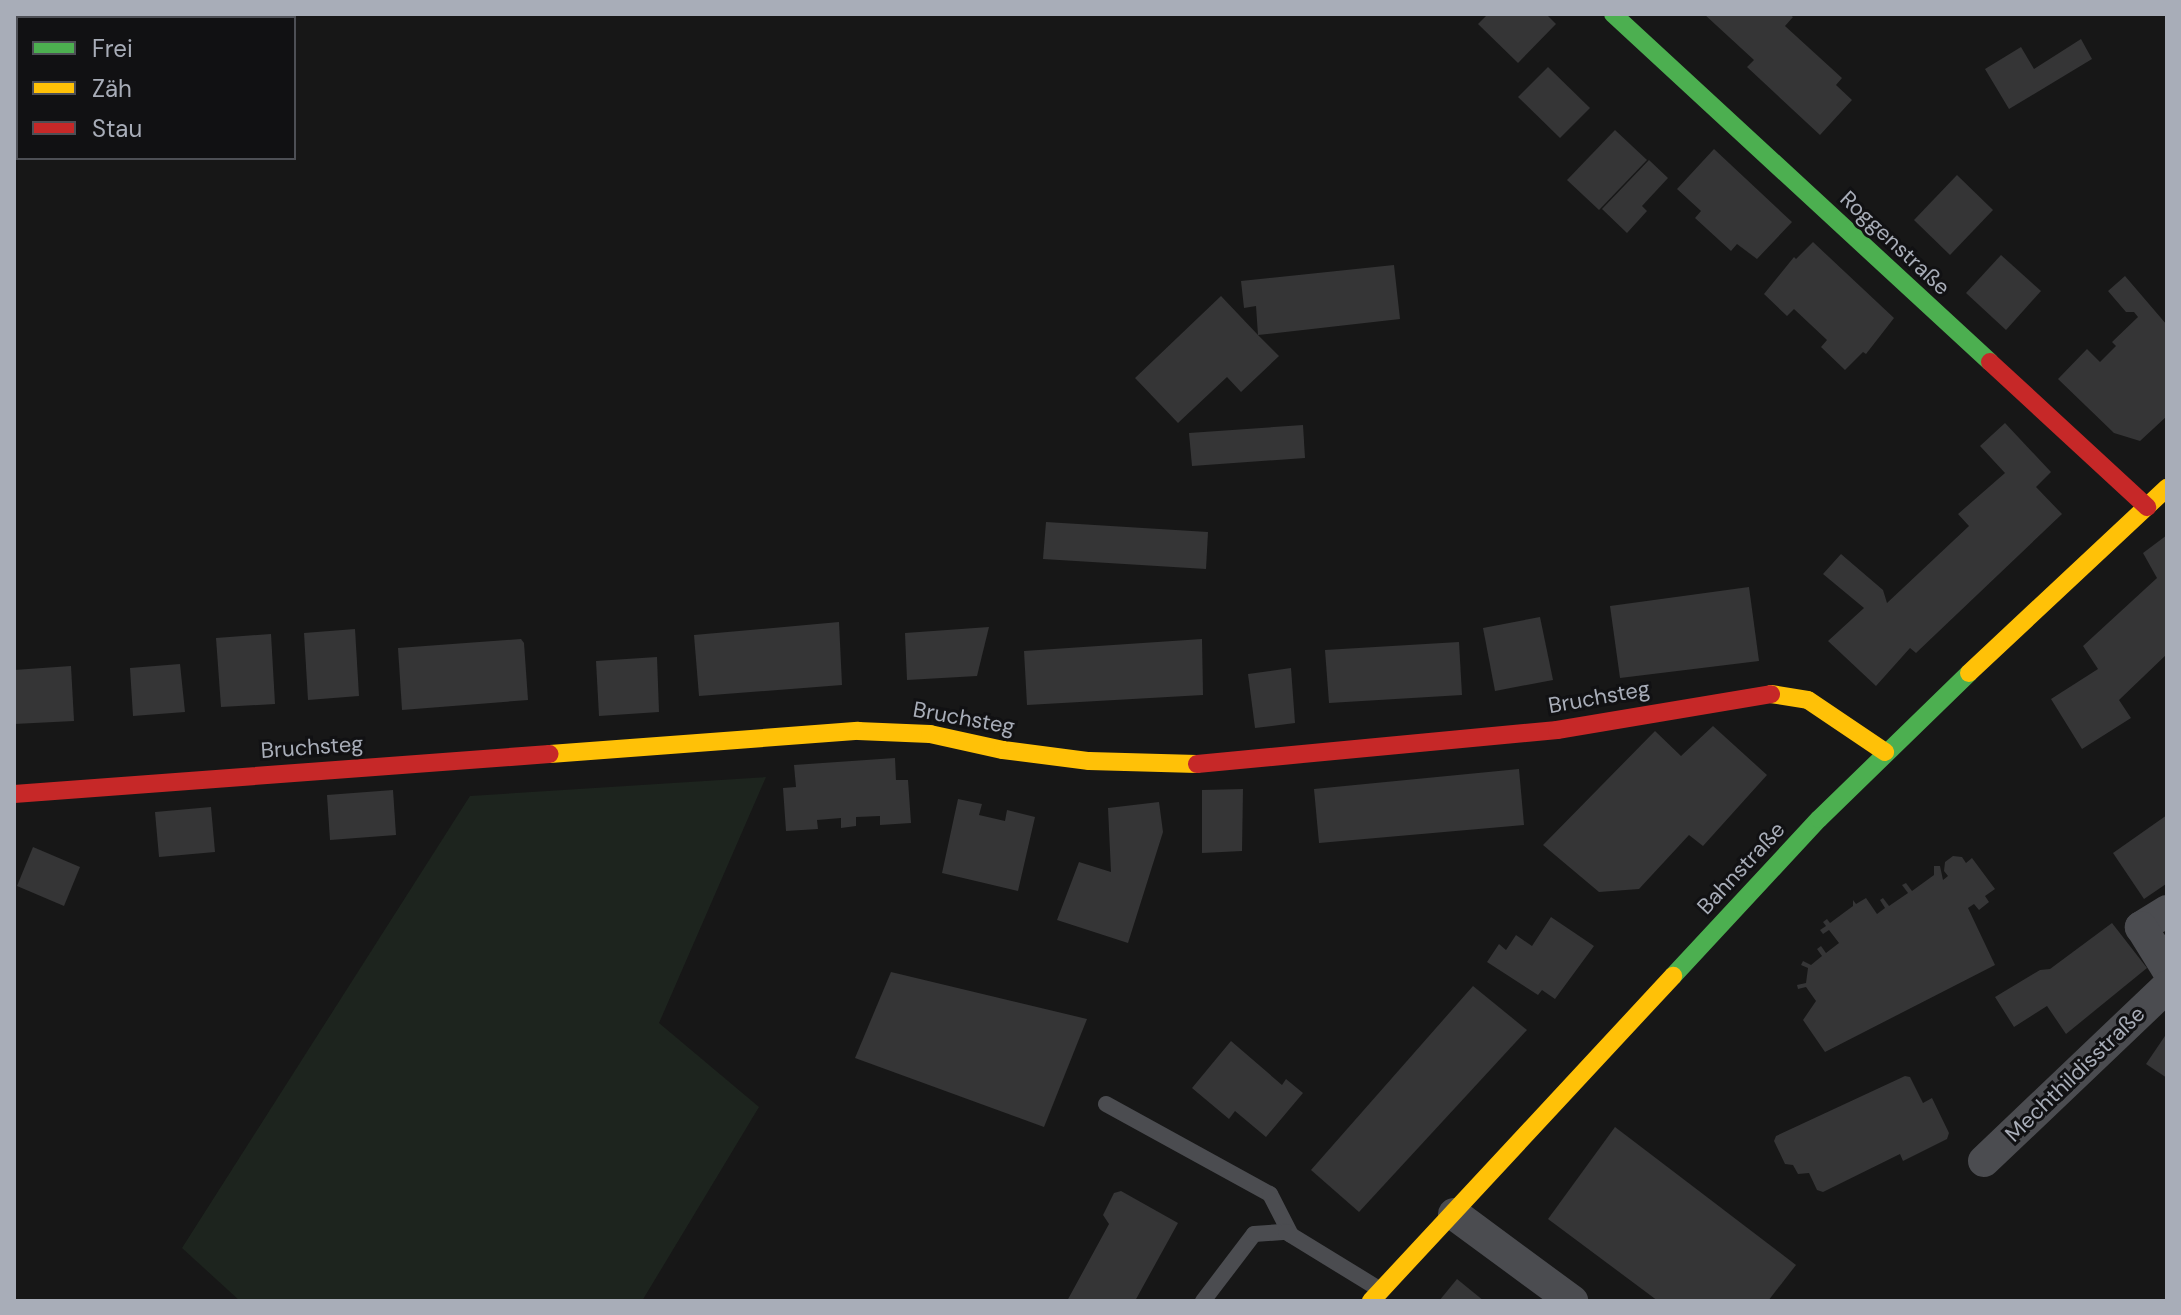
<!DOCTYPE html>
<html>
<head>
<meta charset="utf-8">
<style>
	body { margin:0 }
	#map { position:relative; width:2181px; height:1315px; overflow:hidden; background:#171717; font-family:"DM Sans",sans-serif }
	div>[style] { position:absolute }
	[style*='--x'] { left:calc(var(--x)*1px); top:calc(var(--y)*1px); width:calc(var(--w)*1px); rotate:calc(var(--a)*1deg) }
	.green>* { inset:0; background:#1d241e }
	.building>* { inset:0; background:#353536 }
	.lane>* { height:16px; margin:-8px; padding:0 8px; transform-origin:8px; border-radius:8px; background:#4b4c50 }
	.street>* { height:32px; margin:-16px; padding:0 16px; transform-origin:16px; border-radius:16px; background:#4b4c50 }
	.fast>* { height:18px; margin:-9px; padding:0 9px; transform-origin:9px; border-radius:9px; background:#4caf50 }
	.slow>* { height:18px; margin:-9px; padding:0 9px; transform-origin:9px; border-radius:9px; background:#ffc107 }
	.jam>* { height:18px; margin:-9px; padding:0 9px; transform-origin:9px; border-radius:9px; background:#c62828 }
	span { translate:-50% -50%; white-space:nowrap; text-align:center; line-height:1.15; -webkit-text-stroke:6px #111113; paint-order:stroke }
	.street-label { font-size:22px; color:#a8adb8 }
	.frame { position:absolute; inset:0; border:16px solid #a8adb8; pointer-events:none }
	.legend { position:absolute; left:16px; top:16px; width:280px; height:144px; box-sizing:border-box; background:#111113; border:2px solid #4d4f55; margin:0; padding:10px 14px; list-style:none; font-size:24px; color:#a8adb8 }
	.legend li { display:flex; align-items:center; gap:16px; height:40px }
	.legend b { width:40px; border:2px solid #4d4f55 }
</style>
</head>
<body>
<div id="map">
	<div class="green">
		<i style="clip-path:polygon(766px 777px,659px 1023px,759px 1107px,642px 1301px,240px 1301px,182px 1248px,470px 796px)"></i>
	</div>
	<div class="building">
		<i style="clip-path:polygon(1488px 14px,1546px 14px,1556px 24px,1518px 63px,1478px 24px)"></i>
		<i style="clip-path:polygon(1704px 14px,1789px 14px,1793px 17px,1785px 26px,1842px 78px,1836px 85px,1852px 100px,1820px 135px,1747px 67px,1754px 60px)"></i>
		<i style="clip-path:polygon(2081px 39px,2092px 59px,2009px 109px,1985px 69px,2021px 47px,2034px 69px)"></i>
		<i style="clip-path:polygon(1548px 67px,1590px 108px,1560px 138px,1518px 97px)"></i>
		<i style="clip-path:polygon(1615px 130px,1647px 160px,1599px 210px,1567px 180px)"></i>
		<i style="clip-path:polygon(1714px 149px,1792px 222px,1757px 259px,1737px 244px,1731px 251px,1695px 218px,1701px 211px,1677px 189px)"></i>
		<i style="clip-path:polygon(1649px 160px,1668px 178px,1642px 206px,1647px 211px,1627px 233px,1602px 209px)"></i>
		<i style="clip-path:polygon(1957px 175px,1993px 210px,1950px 255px,1914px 220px)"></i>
		<i style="clip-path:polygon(1813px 242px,1894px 318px,1866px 354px,1863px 352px,1845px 370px,1821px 347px,1827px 340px,1794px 309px,1787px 316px,1764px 294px,1794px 257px,1796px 259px)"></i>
		<i style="clip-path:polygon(2001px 255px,2041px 291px,2006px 330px,1966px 293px)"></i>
		<i style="clip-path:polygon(1394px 265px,1400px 319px,1258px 335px,1279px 356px,1241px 392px,1227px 377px,1178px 423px,1135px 378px,1221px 296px,1258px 335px,1256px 306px,1244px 308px,1241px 281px)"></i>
		<i style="clip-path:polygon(2125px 276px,2167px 325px,2167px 416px,2140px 441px,2114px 433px,2058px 379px,2087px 349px,2100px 362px,2116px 346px,2112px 342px,2138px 317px,2134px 312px,2126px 312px,2108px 291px)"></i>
		<i style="clip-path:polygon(2005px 423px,2051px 472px,2036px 487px,2062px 514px,1916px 653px,1910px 648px,1876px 686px,1828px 641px,1864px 608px,1823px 574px,1841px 554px,1883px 590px,1887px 603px,1969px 526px,1958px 514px,2005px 473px,1980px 446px)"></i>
		<i style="clip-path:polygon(1303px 425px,1305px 458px,1192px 466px,1189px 433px)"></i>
		<i style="clip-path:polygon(1046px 522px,1208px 532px,1206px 569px,1043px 559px)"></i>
		<i style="clip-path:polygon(2167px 535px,2167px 654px,2119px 700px,2131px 718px,2082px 749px,2051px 699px,2098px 669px,2083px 646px,2157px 578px,2143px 553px)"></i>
		<i style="clip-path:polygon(1749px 587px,1759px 661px,1620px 678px,1610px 606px)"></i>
		<i style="clip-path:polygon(1540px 617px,1553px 680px,1495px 691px,1483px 628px)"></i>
		<i style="clip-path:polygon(839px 622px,842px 685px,699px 696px,694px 635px)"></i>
		<i style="clip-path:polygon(989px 627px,977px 676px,907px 680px,905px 633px)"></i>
		<i style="clip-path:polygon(355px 629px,359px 696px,308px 700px,304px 633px)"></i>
		<i style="clip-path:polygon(271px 634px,275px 704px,221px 707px,216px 638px)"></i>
		<i style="clip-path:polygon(521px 639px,524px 643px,528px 700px,402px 710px,398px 648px)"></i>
		<i style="clip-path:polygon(1202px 639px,1203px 695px,1027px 705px,1024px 651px)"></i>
		<i style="clip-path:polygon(1459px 642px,1462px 695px,1329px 703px,1325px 650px)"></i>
		<i style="clip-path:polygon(657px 657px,659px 712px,599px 716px,596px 661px)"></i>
		<i style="clip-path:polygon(180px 664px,185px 712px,133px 716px,130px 668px)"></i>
		<i style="clip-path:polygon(71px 666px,74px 721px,14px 724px,14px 670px)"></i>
		<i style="clip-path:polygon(1291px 668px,1295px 723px,1255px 728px,1248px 674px)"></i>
		<i style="clip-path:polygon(1713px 726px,1767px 775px,1703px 846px,1689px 835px,1639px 889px,1599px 892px,1543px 845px,1655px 731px,1681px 756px)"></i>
		<i style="clip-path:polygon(895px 758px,896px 780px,908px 780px,911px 823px,880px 825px,880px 816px,856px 817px,856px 826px,841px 828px,841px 818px,817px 820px,818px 829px,786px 831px,783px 788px,796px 787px,794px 765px)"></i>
		<i style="clip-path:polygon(1519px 769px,1524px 825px,1319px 843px,1314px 789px)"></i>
		<i style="clip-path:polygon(1243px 789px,1242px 851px,1202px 853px,1202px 790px)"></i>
		<i style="clip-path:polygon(393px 790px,396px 835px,330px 840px,327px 795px)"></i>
		<i style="clip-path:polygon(958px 799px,982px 804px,979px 815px,1005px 821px,1007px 810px,1035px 817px,1018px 891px,942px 873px)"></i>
		<i style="clip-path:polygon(1159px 802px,1163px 832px,1128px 943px,1057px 920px,1079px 862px,1111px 872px,1108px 808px)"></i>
		<i style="clip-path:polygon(211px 807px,215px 852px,159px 857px,155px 812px)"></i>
		<i style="clip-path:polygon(2167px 815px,2166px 884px,2144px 899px,2113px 853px)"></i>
		<i style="clip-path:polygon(33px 847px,80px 867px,64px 906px,17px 886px)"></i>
		<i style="clip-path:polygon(1953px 856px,1962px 857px,1966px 863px,1972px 858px,1995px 889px,1985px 896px,1989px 902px,1979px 910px,1974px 904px,1968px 908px,1995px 965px,1825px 1052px,1803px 1020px,1816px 1001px,1806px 987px,1798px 989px,1797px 985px,1806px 983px,1808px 968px,1801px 965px,1803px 961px,1811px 965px,1822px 956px,1817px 949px,1821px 946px,1826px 953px,1839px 943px,1829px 930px,1823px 934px,1820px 930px,1826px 926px,1823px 922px,1827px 919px,1830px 923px,1853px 906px,1853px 900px,1856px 904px,1866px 898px,1877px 914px,1885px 908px,1880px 900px,1883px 898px,1889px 906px,1908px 893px,1902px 885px,1906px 883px,1912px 891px,1934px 875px,1934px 866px,1940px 866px,1943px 880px,1948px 876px,1944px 871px,1945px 862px)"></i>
		<i style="clip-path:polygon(1551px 917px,1594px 946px,1555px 999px,1542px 990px,1538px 995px,1487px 962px,1499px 944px,1506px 950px,1516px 935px,1532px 946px)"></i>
		<i style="clip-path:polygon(2112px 923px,2147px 968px,2066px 1034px,2047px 1006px,2014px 1027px,1995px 997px,2040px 970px,2050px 969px)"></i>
		<i style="clip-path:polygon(891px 972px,1087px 1019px,1044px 1127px,855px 1058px)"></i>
		<i style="clip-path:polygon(1473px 986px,1527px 1030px,1359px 1212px,1311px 1170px)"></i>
		<i style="clip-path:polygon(2167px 1033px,2167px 1078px,2146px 1064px)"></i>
		<i style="clip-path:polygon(1231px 1041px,1282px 1085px,1286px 1079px,1303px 1093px,1266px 1137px,1235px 1111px,1229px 1119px,1192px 1088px)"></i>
		<i style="clip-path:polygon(1905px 1076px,1910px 1077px,1923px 1103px,1932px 1098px,1949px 1133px,1947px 1139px,1903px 1161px,1900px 1154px,1823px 1192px,1817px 1190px,1809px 1173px,1798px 1174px,1793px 1165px,1785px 1164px,1774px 1141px,1776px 1136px)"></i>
		<i style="clip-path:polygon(1615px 1127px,1796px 1265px,1768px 1301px,1658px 1301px,1548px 1219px)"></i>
		<i style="clip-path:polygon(1121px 1191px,1178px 1223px,1135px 1301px,1067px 1301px,1109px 1224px,1103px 1215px,1114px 1193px)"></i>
		<i style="clip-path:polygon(1457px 1279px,1484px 1301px,1439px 1301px)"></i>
	</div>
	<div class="lane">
		<i style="--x:1106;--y:1104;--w:187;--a:28.8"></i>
		<i style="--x:1270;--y:1194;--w:46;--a:62.9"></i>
		<i style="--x:1203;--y:1301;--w:84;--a:-52.7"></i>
		<i style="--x:1254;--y:1234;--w:32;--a:-4"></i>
		<i style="--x:1286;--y:1232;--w:109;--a:31.5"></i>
	</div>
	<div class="street">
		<i style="--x:2167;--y:911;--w:31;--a:148"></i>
		<i style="--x:2141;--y:927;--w:49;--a:58.2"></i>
		<i style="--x:1984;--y:1161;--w:253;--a:-43.6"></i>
		<i style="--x:1454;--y:1214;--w:147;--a:36.4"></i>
	</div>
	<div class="fast">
		<i style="--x:1613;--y:14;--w:513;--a:42.71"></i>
		<i style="--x:1673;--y:976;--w:214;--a:-47.1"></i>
		<i style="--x:1819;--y:819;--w:209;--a:-44.2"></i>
	</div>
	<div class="slow">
		<i style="--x:1969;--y:673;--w:271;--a:-43.1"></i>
		<i style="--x:1771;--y:694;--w:37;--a:9"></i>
		<i style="--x:1808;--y:700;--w:93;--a:34"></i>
		<i style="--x:550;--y:754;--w:309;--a:-4.3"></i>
		<i style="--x:858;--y:731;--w:72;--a:2.4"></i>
		<i style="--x:930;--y:734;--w:75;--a:12.4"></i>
		<i style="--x:1003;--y:750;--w:87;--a:7.3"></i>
		<i style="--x:1089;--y:761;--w:108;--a:1.6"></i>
		<i style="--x:1371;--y:1301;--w:444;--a:-47.1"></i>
	</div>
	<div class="jam">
		<i style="--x:1990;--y:362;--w:214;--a:42.7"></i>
		<i style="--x:1197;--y:764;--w:362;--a:-5.4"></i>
		<i style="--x:1557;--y:730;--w:217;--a:-9.5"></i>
		<i style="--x:14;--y:794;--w:537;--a:-4.27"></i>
	</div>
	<div class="street-label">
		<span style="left:1895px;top:243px;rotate:43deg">Roggenstraße</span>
		<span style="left:1599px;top:697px;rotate:-10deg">Bruchsteg</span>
		<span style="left:964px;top:718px;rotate:10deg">Bruchsteg</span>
		<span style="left:312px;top:747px;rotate:-4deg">Bruchsteg</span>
		<span style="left:1741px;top:868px;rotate:-47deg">Bahnstraße</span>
		<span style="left:2075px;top:1074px;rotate:-44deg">Mechthildisstraße</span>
	</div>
	<div class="frame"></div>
	<ul class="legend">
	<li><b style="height:10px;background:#4caf50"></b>Frei</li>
	<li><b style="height:10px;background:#ffc107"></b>Zäh</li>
	<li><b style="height:10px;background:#c62828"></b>Stau</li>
	</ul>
</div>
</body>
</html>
